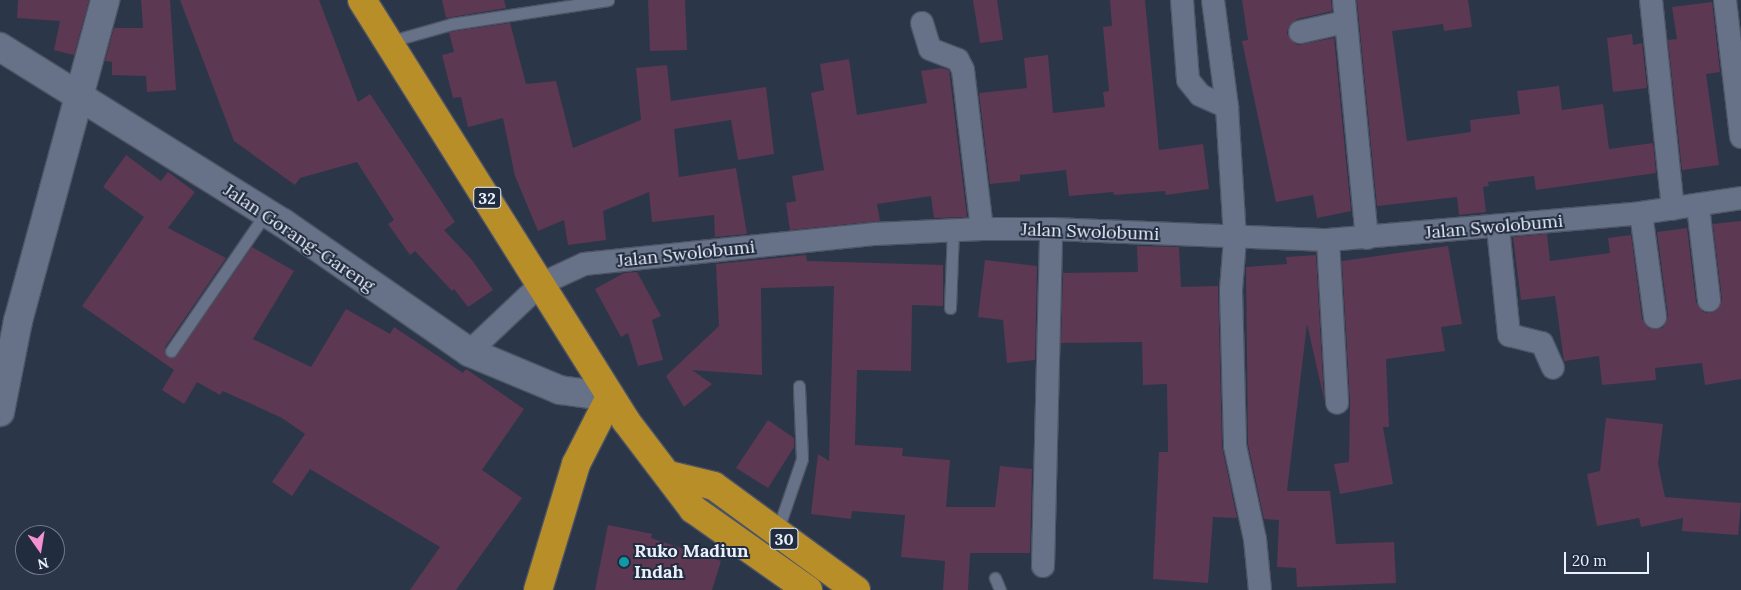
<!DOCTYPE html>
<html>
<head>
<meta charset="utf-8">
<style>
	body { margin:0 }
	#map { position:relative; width:1741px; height:590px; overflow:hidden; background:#2c3649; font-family:Lora,serif }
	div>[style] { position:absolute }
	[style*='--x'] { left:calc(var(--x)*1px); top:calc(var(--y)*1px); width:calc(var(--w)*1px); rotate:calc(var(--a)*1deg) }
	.building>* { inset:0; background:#5c3852 }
	.roads { filter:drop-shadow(1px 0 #4c5465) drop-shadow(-1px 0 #4c5465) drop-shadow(0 1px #4c5465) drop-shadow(0 -1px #4c5465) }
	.lane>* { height:11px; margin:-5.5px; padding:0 5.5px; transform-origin:5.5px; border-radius:5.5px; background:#677288 }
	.street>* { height:22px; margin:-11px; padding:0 11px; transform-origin:11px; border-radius:11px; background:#677288 }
	.secondary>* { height:28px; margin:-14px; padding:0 14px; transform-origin:14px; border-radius:14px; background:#677288 }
	.highway>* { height:28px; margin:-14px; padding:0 14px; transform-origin:14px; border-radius:14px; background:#b88e28 }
	.dots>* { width:14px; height:14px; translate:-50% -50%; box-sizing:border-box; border:2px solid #222c3f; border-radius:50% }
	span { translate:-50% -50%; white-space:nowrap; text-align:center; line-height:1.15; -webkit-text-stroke:4px #222c3f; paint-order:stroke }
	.shield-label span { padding:1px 4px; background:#222c3f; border:1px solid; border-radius:4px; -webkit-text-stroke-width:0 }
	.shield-label { font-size:16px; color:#eaf0fd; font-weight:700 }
	.street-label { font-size:18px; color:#eaf0fd }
	.poi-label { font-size:18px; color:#eaf0fd; font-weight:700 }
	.left { translate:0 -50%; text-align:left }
	.north { position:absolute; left:15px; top:525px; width:50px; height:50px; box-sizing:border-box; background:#222c3f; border:1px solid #727a8b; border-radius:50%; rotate:167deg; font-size:14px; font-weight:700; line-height:20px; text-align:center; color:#eaf0fd }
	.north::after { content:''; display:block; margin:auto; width:18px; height:22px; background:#f590d1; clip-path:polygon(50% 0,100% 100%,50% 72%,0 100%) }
	.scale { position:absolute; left:1564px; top:552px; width:85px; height:22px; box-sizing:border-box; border:2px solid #eaf0fd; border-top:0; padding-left:6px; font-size:15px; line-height:18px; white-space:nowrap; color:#eaf0fd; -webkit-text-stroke:4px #222c3f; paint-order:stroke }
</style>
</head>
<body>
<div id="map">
	<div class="building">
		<i style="clip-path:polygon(18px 0,89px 0,74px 55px,54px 50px,60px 21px,17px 18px)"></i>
		<i style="clip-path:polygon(141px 0,170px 0,176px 90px,147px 92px,146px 76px,112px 75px,112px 62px,105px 61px,114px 28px,143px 28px)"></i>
		<i style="clip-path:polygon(180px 0,319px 0,358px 102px,370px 94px,455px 222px,444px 230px,472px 260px,493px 290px,468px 307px,454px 289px,452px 291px,415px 251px,410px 255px,388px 224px,394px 220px,357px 162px,300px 178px,295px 185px,234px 141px)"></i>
		<i style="clip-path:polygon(442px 0,504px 0,506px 8px,446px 18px)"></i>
		<i style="clip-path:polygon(648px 0,685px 0,687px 50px,650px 51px)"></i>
		<i style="clip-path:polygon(973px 0,997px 0,1003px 40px,980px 43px)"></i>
		<i style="clip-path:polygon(1110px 0,1145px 0,1159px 150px,1203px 144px,1209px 189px,1166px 195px,1165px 191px,1114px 195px,1113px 192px,1069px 196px,1066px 170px,1020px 175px,1020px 181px,990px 184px,979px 93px,1027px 88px,1024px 58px,1048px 55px,1053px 113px,1105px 107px,1103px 92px,1109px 91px,1103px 27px,1112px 26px)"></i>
		<i style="clip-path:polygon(1242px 0,1331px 0,1332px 11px,1297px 19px,1288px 28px,1287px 34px,1297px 45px,1334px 38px,1351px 211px,1317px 218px,1313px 195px,1276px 202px,1242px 41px,1248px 40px)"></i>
		<i style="clip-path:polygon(1357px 0,1468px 0,1472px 27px,1444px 31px,1443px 24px,1392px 31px,1407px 141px,1471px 132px,1470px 120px,1520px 114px,1517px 91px,1559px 86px,1562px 110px,1603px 104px,1609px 149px,1653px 143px,1656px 173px,1536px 190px,1534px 176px,1488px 182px,1489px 186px,1483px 187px,1486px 212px,1459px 215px,1457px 197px,1377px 206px)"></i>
		<i style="clip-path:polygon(1712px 2px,1720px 72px,1706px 74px,1719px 165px,1682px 170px,1668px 40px,1677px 39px,1672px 7px)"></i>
		<i style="clip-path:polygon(510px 23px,526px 84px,556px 81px,573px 148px,641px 120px,636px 68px,667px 65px,671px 101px,766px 87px,774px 154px,738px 160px,731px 120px,674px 129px,679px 177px,736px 168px,747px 234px,715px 237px,714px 215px,652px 222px,649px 192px,603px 211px,606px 240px,568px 245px,564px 220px,538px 231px,515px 176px,503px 118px,468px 127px,461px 97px,453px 98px,442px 55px,454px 52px,449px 32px)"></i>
		<i style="clip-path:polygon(1632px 34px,1633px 45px,1642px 43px,1647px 88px,1613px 92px,1607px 38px)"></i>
		<i style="clip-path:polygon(849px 59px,857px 115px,927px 103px,921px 71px,941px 68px,949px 70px,967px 217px,934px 218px,931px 196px,877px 204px,880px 221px,790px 230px,786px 203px,796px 201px,792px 176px,824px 170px,811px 93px,824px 90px,820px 64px)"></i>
		<i style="clip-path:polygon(126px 155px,161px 181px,168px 172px,195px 192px,168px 228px,226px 258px,165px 347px,167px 357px,177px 355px,252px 247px,294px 271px,253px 339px,311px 367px,346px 309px,390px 334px,394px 327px,463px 373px,466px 369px,524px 409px,482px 470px,522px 498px,456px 590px,410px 590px,440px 547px,310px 469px,292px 496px,272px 482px,305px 434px,282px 418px,223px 391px,220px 395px,197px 382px,184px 404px,162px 390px,174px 370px,82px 306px,144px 217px,103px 187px)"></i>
		<i style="clip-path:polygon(1741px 221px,1741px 379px,1705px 385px,1702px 363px,1655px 368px,1656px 380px,1602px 385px,1599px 356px,1564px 361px,1555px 296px,1521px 300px,1513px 237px,1547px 234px,1550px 261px,1610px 253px,1608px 238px,1631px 235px,1642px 319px,1650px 329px,1663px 328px,1668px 315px,1657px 232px,1687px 228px,1696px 302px,1703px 312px,1711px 313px,1717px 310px,1722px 299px,1713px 224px)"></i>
		<i style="clip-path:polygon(1137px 246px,1179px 247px,1181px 287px,1218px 286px,1222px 447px,1237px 518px,1213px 517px,1208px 583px,1153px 579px,1159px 452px,1168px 452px,1167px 384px,1143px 385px,1142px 342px,1061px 343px,1063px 273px,1138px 272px)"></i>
		<i style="clip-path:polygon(1448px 246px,1462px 324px,1441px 327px,1445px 351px,1386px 359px,1389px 427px,1383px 427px,1393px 484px,1340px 494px,1334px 464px,1349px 462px,1350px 402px,1342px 261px)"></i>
		<i style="clip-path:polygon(806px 255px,807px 261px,943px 265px,943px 306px,912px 305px,911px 371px,857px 370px,855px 445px,903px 448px,902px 456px,950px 460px,946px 507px,995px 507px,1000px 466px,1032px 469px,1030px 553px,970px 553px,968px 590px,943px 590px,945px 561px,901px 557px,905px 515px,852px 511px,851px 519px,811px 514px,818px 454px,829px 461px,834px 286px,761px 288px,762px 375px,692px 370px,712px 384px,684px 407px,666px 376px,719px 326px,716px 264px)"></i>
		<i style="clip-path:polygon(1316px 255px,1324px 399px,1307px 324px,1287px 491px,1330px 491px,1336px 544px,1394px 542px,1396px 583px,1297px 587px,1296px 568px,1277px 567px,1279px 520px,1264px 519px,1248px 444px,1246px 267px,1287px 264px,1286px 257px)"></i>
		<i style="clip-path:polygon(985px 260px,1037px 266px,1035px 360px,1007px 363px,1003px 320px,978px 317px)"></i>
		<i style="clip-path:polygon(637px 272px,661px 316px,652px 320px,663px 360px,638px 366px,628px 333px,621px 337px,595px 289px,624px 273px)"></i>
		<i style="clip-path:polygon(1606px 418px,1663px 424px,1658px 464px,1665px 497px,1741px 503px,1738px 535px,1682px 531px,1683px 518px,1641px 527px,1639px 518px,1597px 526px,1587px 474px,1600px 471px)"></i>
		<i style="clip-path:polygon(768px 420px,794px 438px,794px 447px,768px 488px,736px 468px)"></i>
		<i style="clip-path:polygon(608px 525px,652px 534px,651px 538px,721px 561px,712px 590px,595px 590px)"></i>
	</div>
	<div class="roads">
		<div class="lane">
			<i style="--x:388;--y:42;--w:66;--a:-15.9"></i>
			<i style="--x:451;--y:24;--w:159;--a:-8.7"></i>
			<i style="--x:950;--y:308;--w:77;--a:-87.8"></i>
			<i style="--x:171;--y:351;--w:168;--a:-55.5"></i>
			<i style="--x:777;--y:532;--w:77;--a:-71.1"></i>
			<i style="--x:802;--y:459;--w:73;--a:-92.4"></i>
			<i style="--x:995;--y:578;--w:13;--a:67"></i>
		</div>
		<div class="street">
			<i style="--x:1182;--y:0;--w:80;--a:85.7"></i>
			<i style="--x:1188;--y:80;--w:19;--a:51"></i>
			<i style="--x:1200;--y:95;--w:30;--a:24"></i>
			<i style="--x:1213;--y:0;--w:108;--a:82.5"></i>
			<i style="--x:1227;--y:107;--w:132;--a:86.5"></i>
			<i style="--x:1235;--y:239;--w:51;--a:94.5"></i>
			<i style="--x:1231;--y:290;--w:156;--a:88.5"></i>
			<i style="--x:1235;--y:446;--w:95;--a:77.9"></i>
			<i style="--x:1255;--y:539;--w:51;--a:84.4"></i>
			<i style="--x:1344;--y:0;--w:239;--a:84.5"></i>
			<i style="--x:1651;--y:0;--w:210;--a:84"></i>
			<i style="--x:1725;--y:0;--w:138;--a:83.3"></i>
			<i style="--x:922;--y:23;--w:27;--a:73"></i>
			<i style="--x:930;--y:49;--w:30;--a:21"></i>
			<i style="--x:958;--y:60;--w:11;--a:63"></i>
			<i style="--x:963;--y:70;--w:160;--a:83.2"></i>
			<i style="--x:1300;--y:32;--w:46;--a:-12.5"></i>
			<i style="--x:1698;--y:206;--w:95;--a:83.3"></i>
			<i style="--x:1641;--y:213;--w:105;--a:82.3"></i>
			<i style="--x:1498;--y:228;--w:108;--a:84.1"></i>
			<i style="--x:1509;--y:335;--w:34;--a:14"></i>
			<i style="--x:1542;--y:343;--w:27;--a:66"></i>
			<i style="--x:1328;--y:240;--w:163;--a:86.8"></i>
			<i style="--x:469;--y:352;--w:99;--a:-43.4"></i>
			<i style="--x:541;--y:284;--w:47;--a:-24.9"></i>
			<i style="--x:584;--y:264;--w:293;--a:-5.9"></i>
			<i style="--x:875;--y:234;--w:107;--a:-2.7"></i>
			<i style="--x:982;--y:229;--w:69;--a:0"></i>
			<i style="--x:1051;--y:229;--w:277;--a:2.3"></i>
			<i style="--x:1328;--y:240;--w:314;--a:-4.9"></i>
			<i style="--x:1641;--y:213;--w:101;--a:-8.5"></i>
			<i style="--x:1043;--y:566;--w:337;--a:-88.6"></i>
		</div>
		<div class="secondary">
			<i style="--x:0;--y:47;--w:333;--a:31.9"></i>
			<i style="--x:283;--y:223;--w:226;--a:34.7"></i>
			<i style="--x:469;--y:352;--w:99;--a:22.7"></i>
			<i style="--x:560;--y:390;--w:50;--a:8"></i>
			<i style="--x:0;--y:412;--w:93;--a:-78.8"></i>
			<i style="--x:18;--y:321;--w:333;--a:-74.8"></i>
		</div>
		<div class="highway">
			<i style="--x:362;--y:0;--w:497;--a:57.9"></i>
			<i style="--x:626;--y:421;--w:111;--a:52.7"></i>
			<i style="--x:693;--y:509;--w:141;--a:35.2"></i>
			<i style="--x:669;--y:475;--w:46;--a:13.7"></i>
			<i style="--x:714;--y:486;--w:176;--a:36.2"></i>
			<i style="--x:538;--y:590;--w:132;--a:-73.2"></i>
			<i style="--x:576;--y:464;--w:75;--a:-63.1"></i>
		</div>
	</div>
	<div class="dots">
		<i style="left:624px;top:562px;background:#0f9aa8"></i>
	</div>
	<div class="shield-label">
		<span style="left:487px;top:198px">32</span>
		<span style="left:784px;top:539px">30</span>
	</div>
	<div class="street-label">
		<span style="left:1494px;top:227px;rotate:-5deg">Jalan Swolobumi</span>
		<span style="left:1090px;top:232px;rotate:2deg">Jalan Swolobumi</span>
		<span style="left:299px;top:238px;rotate:34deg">Jalan Gorang-Gareng</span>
		<span style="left:686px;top:254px;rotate:-6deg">Jalan Swolobumi</span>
	</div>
	<div class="poi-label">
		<span class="left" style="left:634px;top:562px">Ruko Madiun<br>Indah</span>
	</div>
	<div class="north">N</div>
	<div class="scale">20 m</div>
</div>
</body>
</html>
